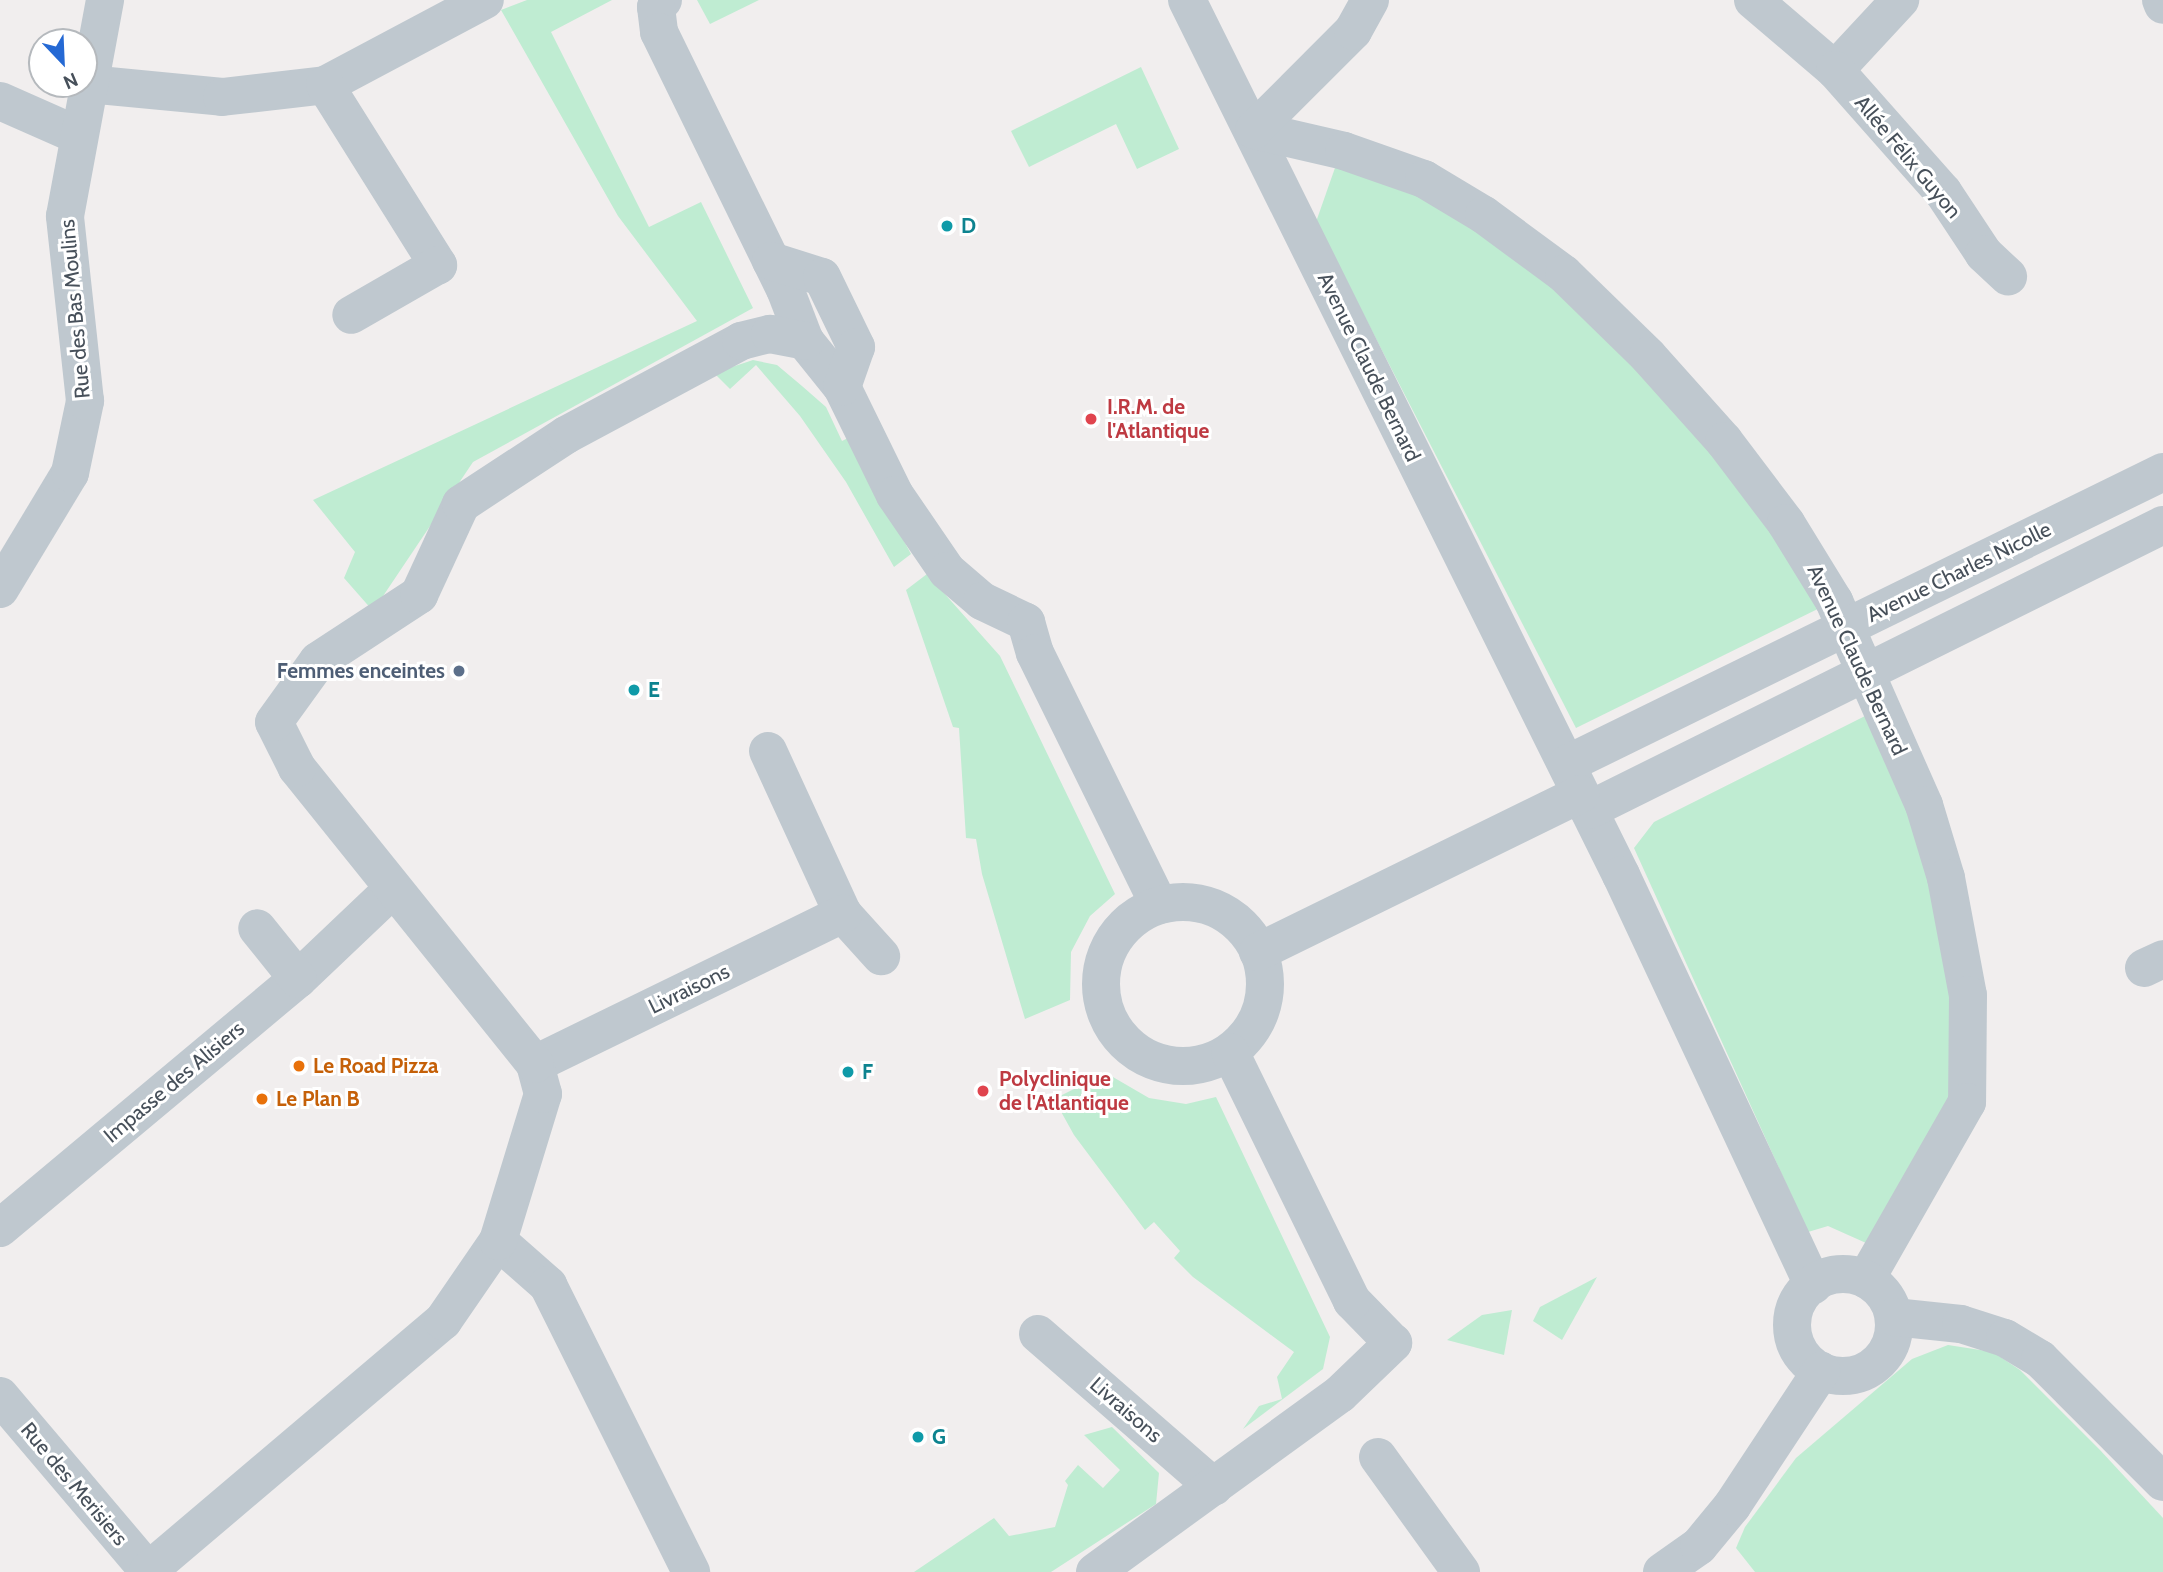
<!DOCTYPE html>
<html>
<head>
<meta charset="utf-8">
<style>
	body { margin:0 }
	#map { position:relative; width:2163px; height:1572px; overflow:hidden; background:#f1eeee; font-family:Cabin,sans-serif }
	div>[style] { position:absolute }
	[style*='--x'] { left:calc(var(--x)*1px); top:calc(var(--y)*1px); width:calc(var(--w)*1px); rotate:calc(var(--a)*1deg) }
	.green>* { inset:0; background:#bfecd2 }
	.minor>* { height:38px; margin:-19px; padding:0 19px; transform-origin:19px; border-radius:19px; background:#bfc8cf }
	.minor>.ring { margin:-19px; padding:0; box-sizing:content-box; background:none; border:38px solid #bfc8cf; border-radius:50% }
	.dots>* { width:19px; height:19px; translate:-50% -50%; box-sizing:border-box; border:4px solid #fff; border-radius:50% }
	span { translate:-50% -50%; white-space:nowrap; text-align:center; line-height:1.15; -webkit-text-stroke:6px #fff; paint-order:stroke }
	.street-label { font-size:21px; color:#47505a }
	.culture-label { font-size:21px; color:#0d838f; font-weight:700 }
	.left { translate:0 -50%; text-align:left }
	.health-label { font-size:21px; color:#be3a42; font-weight:700 }
	.service-label { font-size:21px; color:#4e5e75; font-weight:700 }
	.right { translate:-100% -50%; text-align:right }
	.food-label { font-size:21px; color:#c56008; font-weight:700 }
	.north { position:absolute; left:28px; top:28px; width:70px; height:70px; box-sizing:border-box; background:#fff; border:2px solid #b5b9bd; border-radius:50%; rotate:157deg; font-size:19px; font-weight:700; line-height:28px; text-align:center; color:#47505a }
	.north::after { content:''; display:block; margin:auto; width:24px; height:32px; background:#2569d4; clip-path:polygon(50% 0,100% 100%,50% 72%,0 100%) }
</style>
</head>
<body>
<div id="map">
	<div class="green">
		<i style="clip-path:polygon(527px 0,612px 0,551px 32px,649px 227px,701px 202px,753px 308px,473px 462px,373px 611px,344px 578px,355px 552px,313px 500px,697px 321px,618px 216px,501px 10px)"></i>
		<i style="clip-path:polygon(697px 0,759px 0,710px 24px)"></i>
		<i style="clip-path:polygon(1141px 67px,1179px 149px,1137px 169px,1116px 124px,1029px 167px,1011px 131px)"></i>
		<i style="clip-path:polygon(1336px 165px,1484px 215px,1648px 356px,1834px 601px,1576px 728px,1316px 222px)"></i>
		<i style="clip-path:polygon(753px 360px,777px 365px,802px 386px,826px 407px,842px 441px,848px 438px,911px 554px,894px 567px,846px 482px,800px 416px,756px 365px,730px 389px,714px 373px)"></i>
		<i style="clip-path:polygon(927px 574px,1000px 656px,1115px 894px,1090px 916px,1071px 952px,1070px 1000px,1025px 1019px,982px 874px,976px 839px,966px 838px,959px 728px,953px 727px,906px 590px)"></i>
		<i style="clip-path:polygon(1873px 712px,1939px 879px,1959px 1097px,1875px 1247px,1828px 1226px,1808px 1232px,1634px 848px,1654px 822px)"></i>
		<i style="clip-path:polygon(1106px 1073px,1149px 1098px,1186px 1104px,1216px 1097px,1330px 1337px,1323px 1369px,1243px 1429px,1259px 1406px,1282px 1399px,1277px 1377px,1294px 1352px,1193px 1277px,1174px 1258px,1180px 1251px,1154px 1222px,1145px 1230px,1074px 1135px,1054px 1099px)"></i>
		<i style="clip-path:polygon(1597px 1277px,1562px 1340px,1533px 1321px,1540px 1307px)"></i>
		<i style="clip-path:polygon(1512px 1310px,1504px 1355px,1447px 1340px,1482px 1315px)"></i>
		<i style="clip-path:polygon(1948px 1345px,1993px 1352px,2020px 1370px,2100px 1450px,2163px 1518px,2163px 1572px,1755px 1572px,1736px 1548px,1745px 1527px,1796px 1458px,1912px 1359px)"></i>
		<i style="clip-path:polygon(1112px 1427px,1159px 1473px,1156px 1504px,1051px 1572px,914px 1572px,994px 1518px,1009px 1536px,1055px 1527px,1068px 1485px,1065px 1481px,1078px 1465px,1103px 1488px,1120px 1470px,1084px 1435px)"></i>
	</div>
	<div class="minor">
		<i style="--x:663;--y:0;--w:10;--a:135"></i>
		<i style="--x:656;--y:7;--w:25;--a:83"></i>
		<i style="--x:659;--y:32;--w:286;--a:63.9"></i>
		<i style="--x:785;--y:289;--w:56;--a:69"></i>
		<i style="--x:805;--y:341;--w:59;--a:51.2"></i>
		<i style="--x:842;--y:387;--w:120;--a:63.9"></i>
		<i style="--x:895;--y:495;--w:92;--a:55.6"></i>
		<i style="--x:947;--y:571;--w:46;--a:40.6"></i>
		<i style="--x:982;--y:601;--w:49;--a:25.5"></i>
		<i style="--x:1026;--y:622;--w:32;--a:74"></i>
		<i style="--x:1035;--y:653;--w:281;--a:63.8"></i>
		<i style="--x:1187;--y:0;--w:977;--a:63.62"></i>
		<i style="--x:1621;--y:875;--w:453;--a:64.9"></i>
		<i style="--x:1753;--y:0;--w:108;--a:40.5"></i>
		<i style="--x:1835;--y:70;--w:96;--a:-47.1"></i>
		<i style="--x:2161;--y:0;--w:5;--a:68"></i>
		<i style="--x:1835;--y:70;--w:163;--a:48.5"></i>
		<i style="--x:1943;--y:192;--w:74;--a:56.5"></i>
		<i style="--x:1984;--y:254;--w:33;--a:43"></i>
		<i style="--x:88;--y:84;--w:135;--a:5.5"></i>
		<i style="--x:222;--y:97;--w:104;--a:-6.6"></i>
		<i style="--x:325;--y:85;--w:181;--a:-28"></i>
		<i style="--x:325;--y:85;--w:213;--a:57.9"></i>
		<i style="--x:438;--y:265;--w:100;--a:150.1"></i>
		<i style="--x:0;--y:101;--w:84;--a:23.8"></i>
		<i style="--x:1254;--y:130;--w:92;--a:13.1"></i>
		<i style="--x:1344;--y:151;--w:85;--a:19.3"></i>
		<i style="--x:1424;--y:179;--w:70;--a:31"></i>
		<i style="--x:1484;--y:215;--w:99;--a:36.4"></i>
		<i style="--x:1564;--y:274;--w:117;--a:44.3"></i>
		<i style="--x:1648;--y:356;--w:114;--a:48.2"></i>
		<i style="--x:1724;--y:441;--w:103;--a:52.9"></i>
		<i style="--x:1786;--y:523;--w:92;--a:58.4"></i>
		<i style="--x:1834;--y:601;--w:223;--a:66.2"></i>
		<i style="--x:1924;--y:805;--w:76;--a:73.2"></i>
		<i style="--x:1946;--y:878;--w:119;--a:79.4"></i>
		<i style="--x:1968;--y:995;--w:107;--a:90.5"></i>
		<i style="--x:1967;--y:1102;--w:204;--a:119.7"></i>
		<i style="--x:1254;--y:130;--w:140;--a:-45"></i>
		<i style="--x:1353;--y:31;--w:35;--a:-61"></i>
		<i style="--x:771;--y:261;--w:53;--a:17.4"></i>
		<i style="--x:822;--y:277;--w:78;--a:64.1"></i>
		<i style="--x:856;--y:347;--w:42;--a:109.3"></i>
		<i style="--x:0;--y:589;--w:135;--a:-58.9"></i>
		<i style="--x:70;--y:473;--w:74;--a:-78.2"></i>
		<i style="--x:85;--y:401;--w:186;--a:-96.2"></i>
		<i style="--x:65;--y:216;--w:220;--a:-79.5"></i>
		<i style="--x:768;--y:751;--w:179;--a:65.3"></i>
		<i style="--x:843;--y:914;--w:57;--a:47.9"></i>
		<i style="--x:1567;--y:764;--w:664;--a:-26.1"></i>
		<i style="--x:1589;--y:810;--w:641;--a:-26.41"></i>
		<i class="ring" style="left:1101px;top:902px;width:126px;height:126px"></i>
		<i style="--x:1258;--y:952;--w:359;--a:-26.1"></i>
		<i style="--x:2144;--y:968;--w:21;--a:-25"></i>
		<i style="--x:298;--y:979;--w:131;--a:-43.5"></i>
		<i style="--x:535;--y:1064;--w:343;--a:-26"></i>
		<i style="--x:0;--y:1228;--w:388;--a:-39.9"></i>
		<i style="--x:298;--y:979;--w:65;--a:-128.8"></i>
		<i style="--x:498;--y:1241;--w:67;--a:41.3"></i>
		<i style="--x:548;--y:1285;--w:321;--a:63.5"></i>
		<i class="ring" style="left:1792px;top:1274px;width:64px;height:64px"></i>
		<i style="--x:1894;--y:1317;--w:67;--a:6"></i>
		<i style="--x:1961;--y:1324;--w:46;--a:17.7"></i>
		<i style="--x:2005;--y:1338;--w:41;--a:31"></i>
		<i style="--x:2040;--y:1359;--w:174;--a:45"></i>
		<i style="--x:1038;--y:1334;--w:233;--a:41"></i>
		<i style="--x:0;--y:1396;--w:231;--a:49.7"></i>
		<i style="--x:1378;--y:1457;--w:142;--a:54.2"></i>
		<i style="--x:148;--y:1571;--w:387;--a:-40.3"></i>
		<i style="--x:443;--y:1321;--w:97;--a:-55.5"></i>
		<i style="--x:498;--y:1241;--w:154;--a:-73"></i>
		<i style="--x:543;--y:1094;--w:31;--a:-105"></i>
		<i style="--x:535;--y:1064;--w:380;--a:-128.8"></i>
		<i style="--x:297;--y:768;--w:51;--a:-116.6"></i>
		<i style="--x:274;--y:722;--w:75;--a:-54.2"></i>
		<i style="--x:318;--y:661;--w:121;--a:-33.2"></i>
		<i style="--x:419;--y:595;--w:100;--a:-65.2"></i>
		<i style="--x:461;--y:504;--w:126;--a:-33.3"></i>
		<i style="--x:566;--y:435;--w:199;--a:-28.2"></i>
		<i style="--x:741;--y:341;--w:30;--a:-14"></i>
		<i style="--x:770;--y:334;--w:36;--a:11"></i>
		<i style="--x:1095;--y:1572;--w:303;--a:-36"></i>
		<i style="--x:1340;--y:1394;--w:74;--a:-43.9"></i>
		<i style="--x:1393;--y:1343;--w:59;--a:-134.3"></i>
		<i style="--x:1352;--y:1301;--w:277;--a:-116.1"></i>
		<i style="--x:1662;--y:1572;--w:45;--a:-35.1"></i>
		<i style="--x:1699;--y:1546;--w:52;--a:-50.5"></i>
		<i style="--x:1732;--y:1506;--w:162;--a:-56.6"></i>
	</div>
	<div class="dots">
		<i style="left:947px;top:226px;background:#0f9aa8"></i>
		<i style="left:1091px;top:419px;background:#e0444e"></i>
		<i style="left:459px;top:671px;background:#5c6f8a"></i>
		<i style="left:634px;top:690px;background:#0f9aa8"></i>
		<i style="left:299px;top:1066px;background:#e8710a"></i>
		<i style="left:848px;top:1072px;background:#0f9aa8"></i>
		<i style="left:983px;top:1091px;background:#e0444e"></i>
		<i style="left:262px;top:1099px;background:#e8710a"></i>
		<i style="left:918px;top:1437px;background:#0f9aa8"></i>
	</div>
	<div class="street-label">
		<span style="left:1908px;top:157px;rotate:50deg">Allée Félix Guyon</span>
		<span style="left:75px;top:309px;rotate:-95deg">Rue des Bas Moulins</span>
		<span style="left:1369px;top:367px;rotate:64deg">Avenue Claude Bernard</span>
		<span style="left:1959px;top:572px;rotate:-26deg">Avenue Charles Nicolle</span>
		<span style="left:1857px;top:660px;rotate:65deg">Avenue Claude Bernard</span>
		<span style="left:689px;top:989px;rotate:-26deg">Livraisons</span>
		<span style="left:174px;top:1082px;rotate:-40deg">Impasse des Alisiers</span>
		<span style="left:1126px;top:1410px;rotate:41deg">Livraisons</span>
		<span style="left:74px;top:1484px;rotate:50deg">Rue des Merisiers</span>
	</div>
	<div class="culture-label">
		<span class="left" style="left:961px;top:226px">D</span>
		<span class="left" style="left:648px;top:690px">E</span>
		<span class="left" style="left:862px;top:1072px">F</span>
		<span class="left" style="left:932px;top:1437px">G</span>
	</div>
	<div class="health-label">
		<span class="left" style="left:1107px;top:419px">I.R.M. de<br>l'Atlantique</span>
		<span class="left" style="left:999px;top:1091px">Polyclinique<br>de l'Atlantique</span>
	</div>
	<div class="service-label">
		<span class="right" style="left:445px;top:671px">Femmes enceintes</span>
	</div>
	<div class="food-label">
		<span class="left" style="left:313px;top:1066px">Le Road Pizza</span>
		<span class="left" style="left:276px;top:1099px">Le Plan B</span>
	</div>
	<div class="north">N</div>
</div>
</body>
</html>
